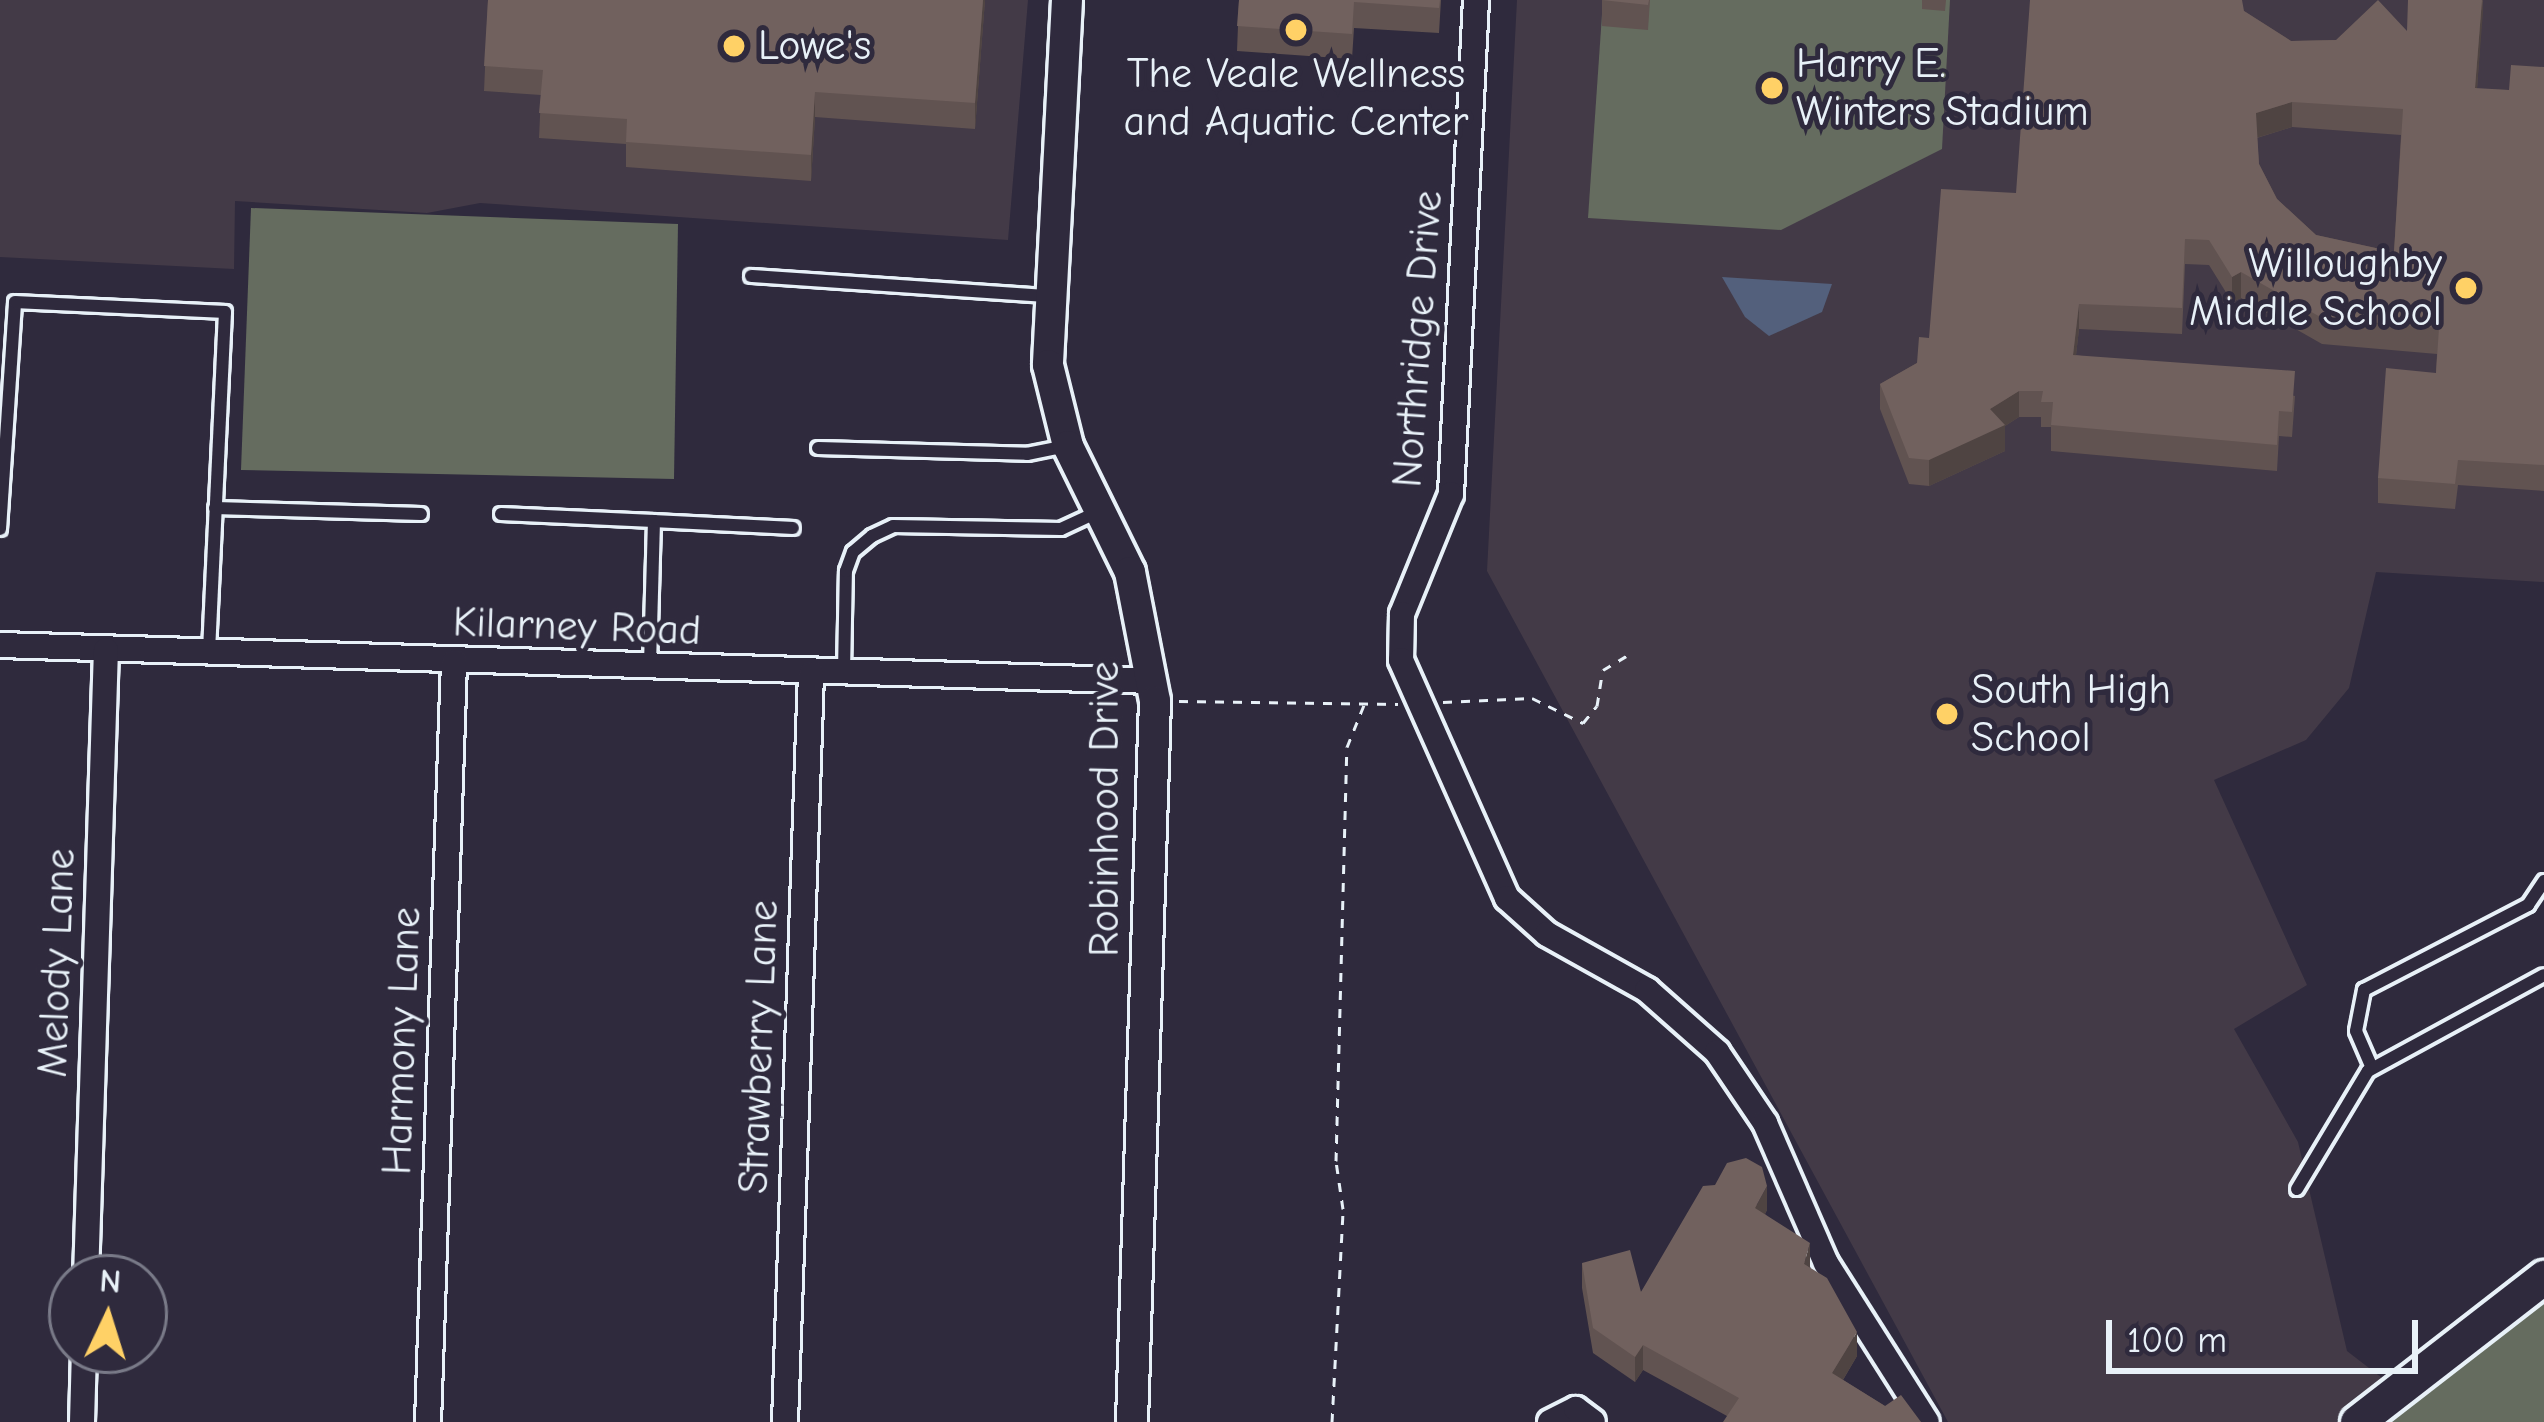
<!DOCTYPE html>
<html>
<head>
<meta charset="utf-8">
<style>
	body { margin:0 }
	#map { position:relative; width:2544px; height:1422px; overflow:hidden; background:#2f2a3d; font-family:"Comic Neue",sans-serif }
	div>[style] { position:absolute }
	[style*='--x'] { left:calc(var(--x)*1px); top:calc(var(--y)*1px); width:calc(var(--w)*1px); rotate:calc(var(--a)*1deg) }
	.built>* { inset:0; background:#433a47 }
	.green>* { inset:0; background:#656c5f }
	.water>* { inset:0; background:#53607c }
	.path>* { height:3px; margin-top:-1.5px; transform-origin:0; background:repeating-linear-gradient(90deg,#e8f1f8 0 9px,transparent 0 18px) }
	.roads { filter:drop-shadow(3px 0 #e8f1f8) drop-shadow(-3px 0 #e8f1f8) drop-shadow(0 3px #e8f1f8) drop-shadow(0 -3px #e8f1f8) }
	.service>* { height:12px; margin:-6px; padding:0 6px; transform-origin:6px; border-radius:6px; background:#2f2a3d }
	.minor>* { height:24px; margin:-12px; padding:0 12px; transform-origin:12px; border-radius:12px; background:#2f2a3d }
	.tertiary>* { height:30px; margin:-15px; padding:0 15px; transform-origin:15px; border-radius:15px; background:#2f2a3d }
	.secondary>* { height:33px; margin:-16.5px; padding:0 16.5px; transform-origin:16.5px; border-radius:16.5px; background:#2f2a3d }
	.wall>* { inset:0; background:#615351 }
	.shaded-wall>* { inset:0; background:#4f4442 }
	.building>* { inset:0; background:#71615e }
	.dots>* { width:33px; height:33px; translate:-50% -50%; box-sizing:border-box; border:6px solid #2f2a3d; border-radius:50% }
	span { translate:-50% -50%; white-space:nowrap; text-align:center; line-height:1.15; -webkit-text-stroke:10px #2f2a3d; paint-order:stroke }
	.poi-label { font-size:42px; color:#e8f1f8 }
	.left { translate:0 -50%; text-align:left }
	.right { translate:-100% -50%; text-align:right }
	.street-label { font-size:42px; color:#e8f1f8 }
	.north { position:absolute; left:48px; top:1254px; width:120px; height:120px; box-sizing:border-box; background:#2f2a3d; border:3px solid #797a88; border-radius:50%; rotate:4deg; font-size:33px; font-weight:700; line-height:48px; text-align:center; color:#e8f1f8 }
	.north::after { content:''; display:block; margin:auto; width:42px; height:54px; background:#ffd166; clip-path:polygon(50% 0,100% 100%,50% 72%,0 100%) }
	.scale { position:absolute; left:2106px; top:1320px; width:312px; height:54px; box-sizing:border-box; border:6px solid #e8f1f8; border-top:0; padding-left:15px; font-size:36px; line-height:42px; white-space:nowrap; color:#e8f1f8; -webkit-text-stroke:9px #2f2a3d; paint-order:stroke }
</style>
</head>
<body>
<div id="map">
	<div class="built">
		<i style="clip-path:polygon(0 0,1028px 0,1008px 240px,480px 203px,427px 213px,235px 201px,234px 269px,0 257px)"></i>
		<i style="clip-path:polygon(1517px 0,2544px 0,2544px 582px,2376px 572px,2349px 688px,2306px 740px,2214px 780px,2307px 985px,2234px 1029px,2298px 1142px,2347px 1351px,2382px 1378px,2338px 1422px,1948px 1422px,1487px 571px)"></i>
	</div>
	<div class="green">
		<i style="clip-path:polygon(1603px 0,1950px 0,1942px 149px,1781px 230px,1588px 218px)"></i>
		<i style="clip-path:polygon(251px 208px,678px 224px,674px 479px,241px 470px)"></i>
		<i style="clip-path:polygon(2544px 1277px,2544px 1422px,2357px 1422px)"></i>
	</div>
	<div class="water">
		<i style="clip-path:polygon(1722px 277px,1832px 284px,1822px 312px,1769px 336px,1745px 317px)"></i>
	</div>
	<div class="path">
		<i style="--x:1179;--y:701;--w:219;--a:0.8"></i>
		<i style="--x:1443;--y:702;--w:89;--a:-2.6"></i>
		<i style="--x:1532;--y:698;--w:57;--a:26.1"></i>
		<i style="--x:1583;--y:723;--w:22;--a:-51"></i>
		<i style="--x:1597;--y:706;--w:36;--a:-81"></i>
		<i style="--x:1603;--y:670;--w:27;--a:-31"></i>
		<i style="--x:1332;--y:1422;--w:213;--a:-87"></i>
		<i style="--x:1343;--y:1209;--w:49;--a:-98.3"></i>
		<i style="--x:1336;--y:1161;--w:414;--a:-88.5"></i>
		<i style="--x:1347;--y:747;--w:45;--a:-68"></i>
	</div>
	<div class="roads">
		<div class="service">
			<i style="--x:751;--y:276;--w:297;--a:3.9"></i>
			<i style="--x:818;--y:448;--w:209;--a:1.6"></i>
			<i style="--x:1027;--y:454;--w:41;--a:-11.3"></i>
			<i style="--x:215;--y:508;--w:206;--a:1.7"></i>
			<i style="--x:501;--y:514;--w:153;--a:2.6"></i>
			<i style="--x:654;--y:521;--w:146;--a:91.6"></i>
			<i style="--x:654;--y:521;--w:139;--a:2.9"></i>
			<i style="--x:0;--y:529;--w:227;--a:-86.2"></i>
			<i style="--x:15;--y:302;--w:210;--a:2.7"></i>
			<i style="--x:225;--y:312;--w:340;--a:92.7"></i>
			<i style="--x:844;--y:671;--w:100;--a:-88.9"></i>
			<i style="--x:846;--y:571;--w:20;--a:-70"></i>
			<i style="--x:853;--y:552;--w:25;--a:-40"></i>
			<i style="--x:872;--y:536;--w:23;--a:-25"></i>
			<i style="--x:893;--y:526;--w:168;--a:1"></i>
			<i style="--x:1061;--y:529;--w:40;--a:-25"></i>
			<i style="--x:2372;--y:1068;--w:40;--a:-113.4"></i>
			<i style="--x:2356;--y:1031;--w:42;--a:-79"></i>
			<i style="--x:2364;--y:990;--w:185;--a:-27.4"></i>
			<i style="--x:2528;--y:905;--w:29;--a:-56"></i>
			<i style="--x:2297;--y:1189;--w:138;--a:-59"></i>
			<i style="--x:2368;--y:1071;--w:200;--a:-28.6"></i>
		</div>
		<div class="minor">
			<i style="--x:1476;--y:0;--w:495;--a:92.9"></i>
			<i style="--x:1451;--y:494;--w:130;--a:112.2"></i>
			<i style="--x:1402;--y:614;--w:46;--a:91.2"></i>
			<i style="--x:1401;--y:660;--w:261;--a:66"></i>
			<i style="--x:1507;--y:898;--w:54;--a:42"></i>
			<i style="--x:1547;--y:934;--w:115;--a:29.2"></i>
			<i style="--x:1647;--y:990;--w:94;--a:41.5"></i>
			<i style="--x:1717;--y:1052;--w:86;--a:55.9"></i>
			<i style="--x:1765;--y:1123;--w:153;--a:66.5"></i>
			<i style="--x:1826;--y:1263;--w:188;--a:57.6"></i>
			<i style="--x:0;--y:645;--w:1153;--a:1.79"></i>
			<i style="--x:86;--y:1278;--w:628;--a:-88.18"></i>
			<i style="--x:82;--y:1422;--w:72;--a:-88.4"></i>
			<i style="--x:428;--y:1422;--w:760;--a:-88.04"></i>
			<i style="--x:785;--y:1422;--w:748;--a:-88.01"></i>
			<i style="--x:1550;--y:1422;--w:29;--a:-27"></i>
			<i style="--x:1576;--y:1409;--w:21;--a:37"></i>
		</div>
		<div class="tertiary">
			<i style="--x:1067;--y:0;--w:365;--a:93"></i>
			<i style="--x:1048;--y:365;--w:83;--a:76.1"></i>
			<i style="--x:1068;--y:446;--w:140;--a:63.8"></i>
			<i style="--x:1130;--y:572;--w:131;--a:79"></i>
			<i style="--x:1155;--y:701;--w:721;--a:91.83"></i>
		</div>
		<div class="secondary">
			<i style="--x:2357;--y:1422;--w:237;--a:-37.8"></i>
		</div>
	</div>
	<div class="wall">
		<i style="clip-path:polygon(488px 0,985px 0,975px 129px,815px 117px,811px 181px,626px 167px,626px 144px,539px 138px,541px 95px,484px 91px)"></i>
		<i style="clip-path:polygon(1239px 0,1441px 0,1439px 33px,1354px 28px,1352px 59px,1237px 51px)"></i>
		<i style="clip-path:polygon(1602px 0,1650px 0,1648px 30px,1602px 26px)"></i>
		<i style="clip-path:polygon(1922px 0,1946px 0,1945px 11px,1922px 9px)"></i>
		<i style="clip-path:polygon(evenodd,2483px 0,2477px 89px,2509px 90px,2544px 67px,2544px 491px,2458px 485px,2455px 509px,2378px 503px,2378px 478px,2436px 373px,2437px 354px,2322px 344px,2241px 298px,2232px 302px,2209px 265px,2185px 264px,2182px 334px,2079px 329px,2076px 355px,2295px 396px,2292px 437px,2279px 436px,2277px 471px,2051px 451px,2051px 427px,2041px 427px,2041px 417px,2019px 417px,2005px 426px,2005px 451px,1929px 486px,1909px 484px,1880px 409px,1880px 384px,1917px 363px,1929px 338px,2016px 193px,2244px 11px,2291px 41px,2336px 40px,2407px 31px,2483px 0,2292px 127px,2401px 135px,2394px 252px,2316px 235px,2277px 199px,2259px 164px,2257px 138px,2292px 127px)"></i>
		<i style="clip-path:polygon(1715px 1185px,1767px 1210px,1765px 1214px,1810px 1268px,1857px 1356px,1843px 1380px,1885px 1406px,1921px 1422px,1727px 1416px,1643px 1370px,1635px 1382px,1593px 1353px,1582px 1288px,1582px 1263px,1641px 1292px)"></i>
	</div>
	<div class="shaded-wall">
		<i style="clip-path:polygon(983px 0,985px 0,975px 129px,975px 103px)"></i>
		<i style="clip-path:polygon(2482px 0,2483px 12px,2475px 114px,2475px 88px)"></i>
		<i style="clip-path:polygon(815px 92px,815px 117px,811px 181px,811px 155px)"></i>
		<i style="clip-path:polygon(2292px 102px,2292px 127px,2256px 138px,2256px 113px)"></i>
		<i style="clip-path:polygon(2241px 272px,2241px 298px,2232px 302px,2232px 277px)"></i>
		<i style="clip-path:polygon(2079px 304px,2079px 329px,2073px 381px,2073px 355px)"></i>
		<i style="clip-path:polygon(2019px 391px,2019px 417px,2005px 426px,2005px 451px,1929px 486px,1929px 460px,1990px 409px)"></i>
		<i style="clip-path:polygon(1767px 1186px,1767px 1210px,1755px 1232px,1755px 1208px)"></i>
		<i style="clip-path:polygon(1810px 1243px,1810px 1268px,1804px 1264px)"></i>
		<i style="clip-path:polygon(1857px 1332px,1857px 1356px,1832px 1398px,1832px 1373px)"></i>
		<i style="clip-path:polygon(1643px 1345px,1643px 1370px,1635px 1382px,1635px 1357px)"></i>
	</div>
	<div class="building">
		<i style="clip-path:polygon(488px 0,983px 0,975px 103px,815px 92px,811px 155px,626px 142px,627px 119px,539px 113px,543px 70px,484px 66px)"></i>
		<i style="clip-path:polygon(1239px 0,1440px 0,1439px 8px,1354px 2px,1352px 34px,1237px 26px)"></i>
		<i style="clip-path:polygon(1602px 0,1649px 0,1648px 5px)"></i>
		<i style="clip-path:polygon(evenodd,2030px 0,2242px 0,2244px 11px,2291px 41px,2336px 40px,2378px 0,2407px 31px,2408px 0,2482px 0,2475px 88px,2509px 90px,2511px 65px,2544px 67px,2544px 465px,2458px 460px,2455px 484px,2378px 478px,2386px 368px,2436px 373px,2439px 328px,2322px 318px,2241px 272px,2232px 277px,2209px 240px,2185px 239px,2182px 308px,2079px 304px,2073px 355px,2295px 371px,2292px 412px,2279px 411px,2277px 445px,2051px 425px,2053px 402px,2041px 402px,2043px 391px,2019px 391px,1990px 409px,2005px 425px,1929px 460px,1909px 458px,1880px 384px,1917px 363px,1919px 337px,1929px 338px,1941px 189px,2016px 193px,2030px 0,2292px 102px,2403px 109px,2394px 252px,2316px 235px,2277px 199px,2259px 164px,2256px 113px,2292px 102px)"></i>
		<i style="clip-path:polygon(1746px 1158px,1762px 1167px,1767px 1186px,1755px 1208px,1810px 1243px,1804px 1264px,1827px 1278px,1857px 1332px,1832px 1373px,1885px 1406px,1901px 1395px,1921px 1422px,1723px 1422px,1739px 1398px,1643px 1345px,1635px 1357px,1593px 1328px,1582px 1263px,1630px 1250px,1641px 1292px,1703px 1186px,1715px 1185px,1727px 1163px)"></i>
	</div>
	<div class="dots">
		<i style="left:1296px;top:30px;background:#ffd166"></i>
		<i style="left:734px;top:46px;background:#ffd166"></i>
		<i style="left:1772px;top:88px;background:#ffd166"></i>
		<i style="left:2466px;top:288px;background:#ffd166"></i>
		<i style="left:1947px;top:714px;background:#ffd166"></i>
	</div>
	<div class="poi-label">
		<span class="left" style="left:758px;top:46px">Lowe's</span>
		<span class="left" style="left:1796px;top:88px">Harry E.<br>Winters Stadium</span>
		<span style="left:1296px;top:98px">The Veale Wellness<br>and Aquatic Center</span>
		<span class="right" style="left:2442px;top:288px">Willoughby<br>Middle School</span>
		<span class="left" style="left:1971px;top:714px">South High<br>School</span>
	</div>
	<div class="street-label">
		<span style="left:1418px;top:339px;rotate:-86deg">Northridge Drive</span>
		<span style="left:577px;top:627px;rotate:2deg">Kilarney Road</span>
		<span style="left:1105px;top:809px;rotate:-90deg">Robinhood Drive</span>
		<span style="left:57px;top:963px;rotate:-88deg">Melody Lane</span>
		<span style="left:402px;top:1041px;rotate:-88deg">Harmony Lane</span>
		<span style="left:759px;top:1047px;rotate:-88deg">Strawberry Lane</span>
	</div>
	<div class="north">N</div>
	<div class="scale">100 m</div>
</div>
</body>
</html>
